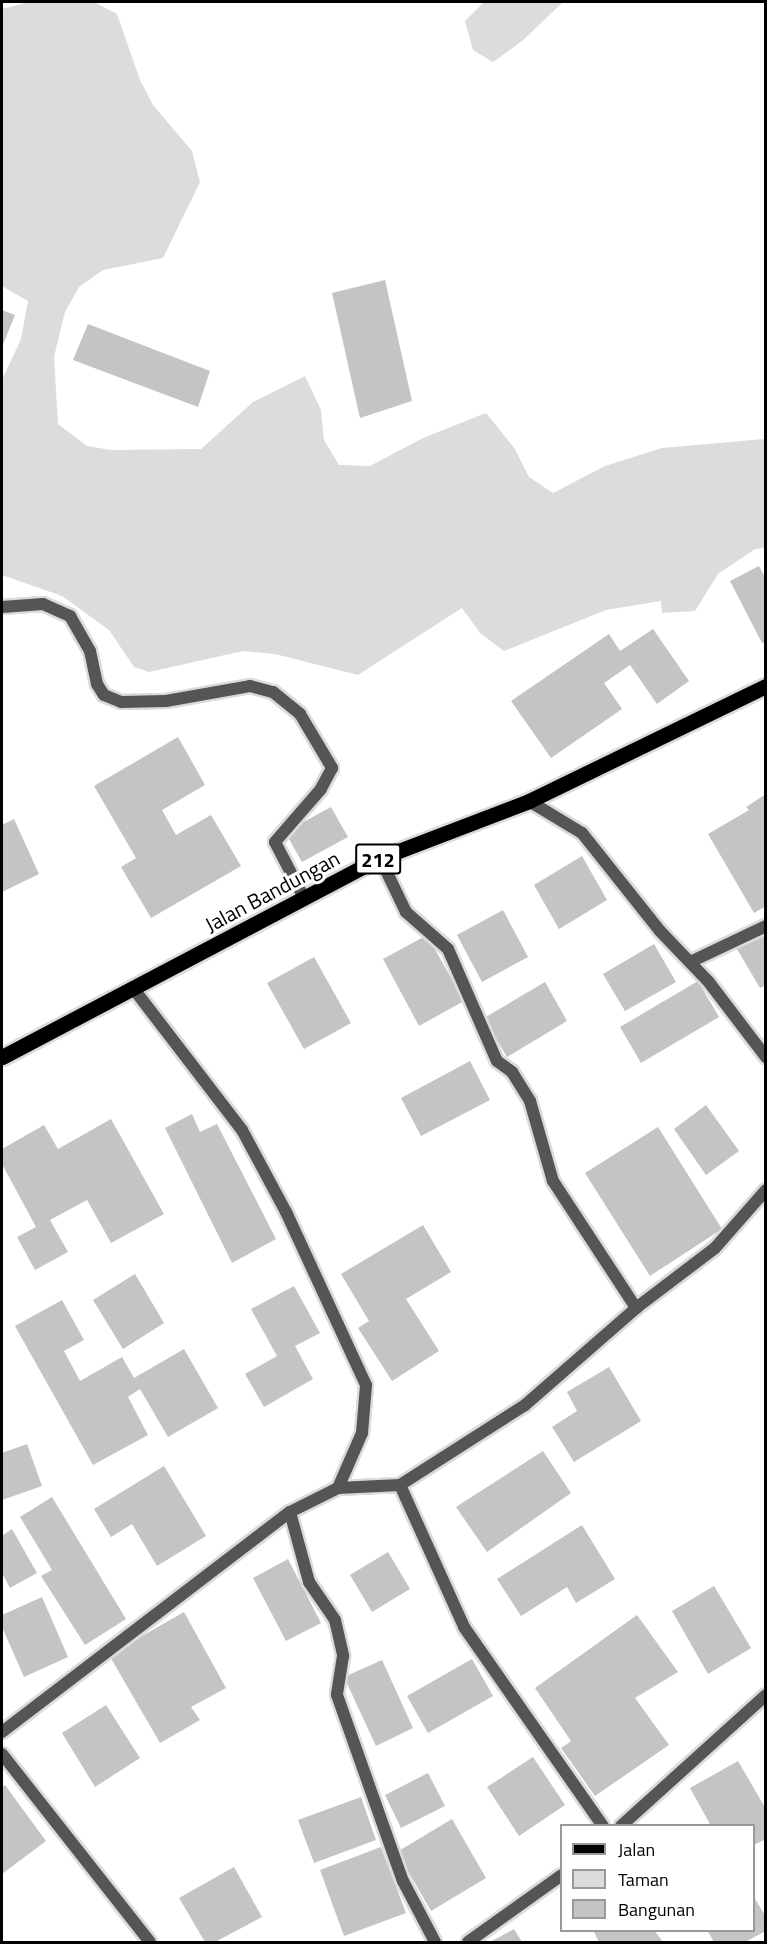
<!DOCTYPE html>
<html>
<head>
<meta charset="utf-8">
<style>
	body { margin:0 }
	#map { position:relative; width:767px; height:1944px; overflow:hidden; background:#fff; font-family:"Titillium Web",sans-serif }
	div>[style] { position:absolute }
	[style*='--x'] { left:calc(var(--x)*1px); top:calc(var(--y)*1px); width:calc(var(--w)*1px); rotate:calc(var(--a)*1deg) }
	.green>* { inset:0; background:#dcdcdc }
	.building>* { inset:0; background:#c4c4c4 }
	.roads { filter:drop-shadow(2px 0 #dbdbdb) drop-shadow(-2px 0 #dbdbdb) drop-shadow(0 2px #dbdbdb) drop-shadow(0 -2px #dbdbdb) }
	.lane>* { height:12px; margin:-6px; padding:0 6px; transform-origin:6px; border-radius:6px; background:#555 }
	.street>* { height:12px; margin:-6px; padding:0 6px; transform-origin:6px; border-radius:6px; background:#555 }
	.primary>* { height:15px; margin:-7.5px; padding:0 7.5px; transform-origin:7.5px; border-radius:7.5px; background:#000 }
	span { translate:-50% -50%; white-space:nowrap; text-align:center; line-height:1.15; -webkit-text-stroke:6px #fff; paint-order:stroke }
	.shield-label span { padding:2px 4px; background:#fff; border:2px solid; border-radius:4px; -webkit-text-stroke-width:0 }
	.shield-label { font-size:20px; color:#000; font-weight:700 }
	.street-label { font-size:21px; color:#000 }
	.frame { position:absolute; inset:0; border:3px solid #000; pointer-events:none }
	.legend { position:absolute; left:560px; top:1824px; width:195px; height:108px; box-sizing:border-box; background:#fff; border:2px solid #999; margin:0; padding:8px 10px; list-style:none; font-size:18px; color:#000 }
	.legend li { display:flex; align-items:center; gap:12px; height:30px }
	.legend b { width:30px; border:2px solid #999 }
</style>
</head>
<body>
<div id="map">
	<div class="green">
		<i style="clip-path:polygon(29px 2px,94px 2px,117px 14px,140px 80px,153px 105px,192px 151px,200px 182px,163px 258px,103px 270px,79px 287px,65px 312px,54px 357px,58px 424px,87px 446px,111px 450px,201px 449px,253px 402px,305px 376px,321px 410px,324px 440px,339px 465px,370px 466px,423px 438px,486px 413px,515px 449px,529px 477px,553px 493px,605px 466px,662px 448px,765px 439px,765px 548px,755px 549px,718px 574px,695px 611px,662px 613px,661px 601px,606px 610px,504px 651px,480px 633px,462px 608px,358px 675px,275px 654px,243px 651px,149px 672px,134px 667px,109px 630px,62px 596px,2px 575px,2px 380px,21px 339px,28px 301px,2px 286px,2px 9px)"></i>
		<i style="clip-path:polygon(484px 2px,563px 2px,522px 41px,493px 62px,473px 50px,465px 21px)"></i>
	</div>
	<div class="building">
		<i style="clip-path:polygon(385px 280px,412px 401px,360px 418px,332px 293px)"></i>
		<i style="clip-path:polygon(2px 310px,15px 315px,2px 347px)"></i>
		<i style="clip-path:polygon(88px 324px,210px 371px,198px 407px,73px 360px)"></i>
		<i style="clip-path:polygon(759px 566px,766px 579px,766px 642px,762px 643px,730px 581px)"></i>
		<i style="clip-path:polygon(653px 629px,689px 681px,657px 704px,630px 665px,604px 683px,622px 709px,551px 758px,511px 701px,609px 634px,620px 651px)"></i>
		<i style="clip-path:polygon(178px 737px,205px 785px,162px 810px,176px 835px,211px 815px,241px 866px,151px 918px,121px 867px,136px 858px,94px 786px)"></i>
		<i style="clip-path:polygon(766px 794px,766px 906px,754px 913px,708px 834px,749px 810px,746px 807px)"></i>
		<i style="clip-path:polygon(331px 807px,348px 837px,302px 862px,285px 832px)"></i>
		<i style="clip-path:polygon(14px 819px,39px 874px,2px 892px,2px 825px)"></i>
		<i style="clip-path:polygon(582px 856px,607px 900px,559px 929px,534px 885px)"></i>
		<i style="clip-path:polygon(503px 910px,528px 957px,482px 982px,457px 935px)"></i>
		<i style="clip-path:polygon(766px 932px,766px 985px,760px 988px,737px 949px)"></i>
		<i style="clip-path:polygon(427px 935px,464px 1001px,419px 1026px,383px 959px)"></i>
		<i style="clip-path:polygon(654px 944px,676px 982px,625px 1011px,603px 974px)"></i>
		<i style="clip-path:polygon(314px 957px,351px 1023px,304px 1049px,267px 983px)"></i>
		<i style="clip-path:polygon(698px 981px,719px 1017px,641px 1063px,620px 1027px)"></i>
		<i style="clip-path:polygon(545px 982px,567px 1021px,507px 1057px,484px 1018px)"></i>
		<i style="clip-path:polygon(470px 1061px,490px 1100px,421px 1136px,401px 1098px)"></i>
		<i style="clip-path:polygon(706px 1105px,739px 1151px,706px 1175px,674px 1129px)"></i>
		<i style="clip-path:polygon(192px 1114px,200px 1132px,217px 1124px,276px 1239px,232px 1263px,165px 1128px)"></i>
		<i style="clip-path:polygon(111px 1119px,164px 1214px,111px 1243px,87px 1200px,50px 1220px,68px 1252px,35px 1270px,17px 1237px,36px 1227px,2px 1164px,2px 1149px,44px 1125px,58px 1149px)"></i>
		<i style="clip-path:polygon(658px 1127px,722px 1229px,650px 1276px,585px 1173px)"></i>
		<i style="clip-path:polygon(423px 1225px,451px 1272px,406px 1299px,439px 1351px,392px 1381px,358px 1328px,369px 1321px,341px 1274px)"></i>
		<i style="clip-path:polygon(135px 1274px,164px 1323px,123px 1349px,93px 1300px)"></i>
		<i style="clip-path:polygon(294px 1286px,320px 1333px,295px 1346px,313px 1379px,264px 1407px,245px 1374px,277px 1356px,251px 1309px)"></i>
		<i style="clip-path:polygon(62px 1300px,84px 1340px,64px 1351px,80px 1381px,122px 1357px,134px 1378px,184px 1349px,218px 1408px,168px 1437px,140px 1389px,128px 1397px,148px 1435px,93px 1465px,15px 1326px)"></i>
		<i style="clip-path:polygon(609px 1367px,641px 1421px,574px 1462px,552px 1427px,577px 1411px,567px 1392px)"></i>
		<i style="clip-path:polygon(27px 1444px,42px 1486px,2px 1500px,2px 1453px)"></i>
		<i style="clip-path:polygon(543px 1451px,571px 1493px,487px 1552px,456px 1507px)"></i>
		<i style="clip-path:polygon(164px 1466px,206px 1536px,157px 1566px,132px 1524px,111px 1537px,94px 1509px)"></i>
		<i style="clip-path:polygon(52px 1497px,126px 1619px,85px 1645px,41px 1576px,52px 1570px,20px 1517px)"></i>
		<i style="clip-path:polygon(582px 1525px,615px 1579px,576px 1603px,567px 1587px,521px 1616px,497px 1579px)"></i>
		<i style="clip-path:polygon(12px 1529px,37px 1573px,10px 1588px,2px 1573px,2px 1536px)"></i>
		<i style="clip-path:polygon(388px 1552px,410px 1589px,372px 1612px,350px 1575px)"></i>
		<i style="clip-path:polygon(288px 1559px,321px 1623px,286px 1641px,253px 1578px)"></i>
		<i style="clip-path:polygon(714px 1586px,751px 1648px,708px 1674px,672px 1611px)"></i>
		<i style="clip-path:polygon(42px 1597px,68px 1657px,24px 1677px,2px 1627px,2px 1615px)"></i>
		<i style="clip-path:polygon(184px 1612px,226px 1688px,191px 1707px,200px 1720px,160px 1743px,109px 1655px)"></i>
		<i style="clip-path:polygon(637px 1615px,678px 1672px,635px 1698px,669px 1745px,595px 1796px,561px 1748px,571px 1741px,535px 1688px)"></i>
		<i style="clip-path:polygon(472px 1659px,493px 1696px,428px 1733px,407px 1696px)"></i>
		<i style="clip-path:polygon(382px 1660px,413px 1728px,376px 1746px,344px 1677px)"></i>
		<i style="clip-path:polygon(106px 1705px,140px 1758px,95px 1787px,62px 1733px)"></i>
		<i style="clip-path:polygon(533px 1757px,565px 1805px,519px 1836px,487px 1787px)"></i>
		<i style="clip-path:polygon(738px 1761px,766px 1809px,766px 1839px,754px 1845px,754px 1826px,711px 1826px,690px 1788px)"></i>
		<i style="clip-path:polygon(428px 1773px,445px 1806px,401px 1828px,385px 1795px)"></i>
		<i style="clip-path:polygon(5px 1785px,46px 1841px,2px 1874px,2px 1787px)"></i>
		<i style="clip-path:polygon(361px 1797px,376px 1840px,314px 1863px,298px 1820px)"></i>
		<i style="clip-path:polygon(452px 1819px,486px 1878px,431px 1911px,397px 1852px)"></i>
		<i style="clip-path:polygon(381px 1847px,406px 1913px,344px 1936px,320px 1870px)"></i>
		<i style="clip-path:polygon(234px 1867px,262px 1917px,215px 1942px,205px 1942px,179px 1898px)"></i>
		<i style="clip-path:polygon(754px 1897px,766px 1917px,766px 1931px,745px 1942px,714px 1942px,707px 1930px,754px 1930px)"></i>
		<i style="clip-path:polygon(514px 1929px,522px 1942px,490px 1942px)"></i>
		<i style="clip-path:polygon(593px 1930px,654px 1930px,663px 1942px,599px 1942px)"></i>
	</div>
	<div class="roads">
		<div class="lane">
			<i style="--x:380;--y:858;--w:60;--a:64.3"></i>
			<i style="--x:406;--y:912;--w:56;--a:41.4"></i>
			<i style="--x:448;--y:949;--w:122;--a:66.4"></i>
			<i style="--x:497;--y:1061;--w:19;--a:36"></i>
			<i style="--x:512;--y:1072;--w:34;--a:58"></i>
			<i style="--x:530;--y:1101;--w:83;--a:74"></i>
			<i style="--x:553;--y:1181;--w:152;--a:56.8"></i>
			<i style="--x:690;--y:962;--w:84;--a:-25.3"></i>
		</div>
		<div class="street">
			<i style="--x:2;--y:607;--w:41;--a:-4.2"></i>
			<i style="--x:43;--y:604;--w:30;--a:24"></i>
			<i style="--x:70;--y:616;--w:40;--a:60.3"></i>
			<i style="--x:90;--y:651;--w:34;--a:78"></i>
			<i style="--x:97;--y:684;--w:13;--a:58"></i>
			<i style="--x:104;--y:695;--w:18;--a:22"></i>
			<i style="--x:121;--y:702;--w:45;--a:-1.3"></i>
			<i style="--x:166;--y:701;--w:85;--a:-10.1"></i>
			<i style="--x:250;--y:686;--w:24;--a:15"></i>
			<i style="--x:273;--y:692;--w:35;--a:39"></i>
			<i style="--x:300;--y:714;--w:63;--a:59.3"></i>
			<i style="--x:332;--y:768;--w:24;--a:118"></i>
			<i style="--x:321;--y:789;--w:70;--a:131"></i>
			<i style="--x:275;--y:842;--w:63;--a:62.6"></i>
			<i style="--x:529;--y:801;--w:62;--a:31.1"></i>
			<i style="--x:582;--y:833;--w:125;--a:51.5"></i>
			<i style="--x:660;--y:931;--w:69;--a:46.2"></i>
			<i style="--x:708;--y:981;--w:96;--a:52.7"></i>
			<i style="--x:400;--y:1485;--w:148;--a:-32.6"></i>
			<i style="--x:525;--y:1405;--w:147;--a:-41.1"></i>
			<i style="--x:636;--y:1308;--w:99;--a:-37.2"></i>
			<i style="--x:715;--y:1248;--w:77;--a:-48.7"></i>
			<i style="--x:338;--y:1488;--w:62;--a:-2.8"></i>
			<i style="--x:400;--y:1485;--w:156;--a:65.7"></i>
			<i style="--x:464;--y:1627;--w:243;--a:55.1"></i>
			<i style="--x:290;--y:1512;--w:73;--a:74.8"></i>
			<i style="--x:309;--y:1582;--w:46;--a:55.6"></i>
			<i style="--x:335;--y:1620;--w:37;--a:77"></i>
			<i style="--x:343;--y:1656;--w:39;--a:99"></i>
			<i style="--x:337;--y:1695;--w:197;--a:70.5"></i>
			<i style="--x:403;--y:1881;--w:69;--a:62.3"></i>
			<i style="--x:2;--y:1732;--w:362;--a:-37.4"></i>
			<i style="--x:290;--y:1512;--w:54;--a:-26.6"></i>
			<i style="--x:338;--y:1488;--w:60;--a:-66.4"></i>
			<i style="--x:362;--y:1433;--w:48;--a:-85.2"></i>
			<i style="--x:366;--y:1385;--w:191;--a:-114.8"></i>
			<i style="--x:286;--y:1212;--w:93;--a:-118.2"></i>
			<i style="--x:242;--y:1130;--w:179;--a:-127.5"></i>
			<i style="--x:2;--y:1754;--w:239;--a:51.8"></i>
			<i style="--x:621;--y:1826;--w:195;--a:-42.1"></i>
			<i style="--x:468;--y:1942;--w:115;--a:-35.5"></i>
		</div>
		<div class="primary">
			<i style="--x:2;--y:1057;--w:427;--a:-27.8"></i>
			<i style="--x:380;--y:858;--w:160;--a:-20.9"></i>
			<i style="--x:529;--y:801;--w:263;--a:-25.9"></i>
		</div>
	</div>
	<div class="shield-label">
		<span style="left:378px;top:859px">212</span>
	</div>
	<div class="street-label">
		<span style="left:272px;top:891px;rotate:-28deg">Jalan Bandungan</span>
	</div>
	<div class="frame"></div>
	<ul class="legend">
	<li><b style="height:8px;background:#000"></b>Jalan</li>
	<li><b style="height:16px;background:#dcdcdc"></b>Taman</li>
	<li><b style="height:16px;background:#c4c4c4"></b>Bangunan</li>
	</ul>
</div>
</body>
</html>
